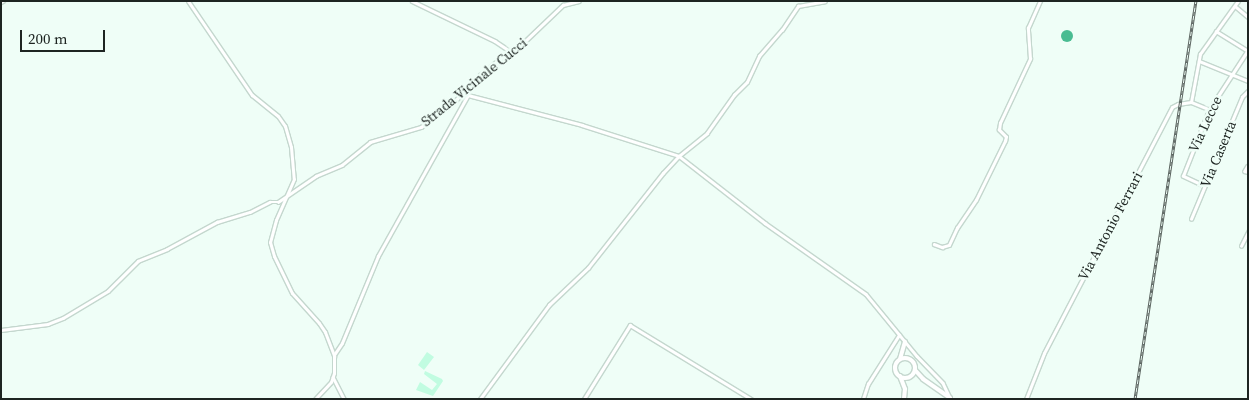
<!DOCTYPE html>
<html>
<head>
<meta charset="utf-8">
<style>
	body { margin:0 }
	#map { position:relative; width:1249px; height:400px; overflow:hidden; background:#effef7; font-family:"Source Serif 4",serif }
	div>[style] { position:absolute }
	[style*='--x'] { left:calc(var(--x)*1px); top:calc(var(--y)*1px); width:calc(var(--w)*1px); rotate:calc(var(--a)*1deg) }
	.green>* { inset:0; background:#c1fce1 }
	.water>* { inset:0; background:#4abc92 }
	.round { border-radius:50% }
	.roads { filter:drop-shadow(1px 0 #c4d7ce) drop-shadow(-1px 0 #c4d7ce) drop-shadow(0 1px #c4d7ce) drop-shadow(0 -1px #c4d7ce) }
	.minor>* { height:2.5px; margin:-1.25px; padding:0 1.25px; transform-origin:1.25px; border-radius:1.25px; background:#fff }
	.tertiary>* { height:3px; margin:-1.5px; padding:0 1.5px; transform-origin:1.5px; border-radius:1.5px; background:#fff }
	.secondary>* { height:4px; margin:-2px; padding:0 2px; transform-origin:2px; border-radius:2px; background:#fff }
	.primary>* { height:4px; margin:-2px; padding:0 2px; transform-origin:2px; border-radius:2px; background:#fff }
	.primary>.ring { margin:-2px; padding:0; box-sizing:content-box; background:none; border:4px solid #fff; border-radius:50% }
	.rail>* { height:3px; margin-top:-1.5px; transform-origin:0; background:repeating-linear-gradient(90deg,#effef7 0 4px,#5a635f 0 8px); box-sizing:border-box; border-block:1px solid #5a635f }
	span { translate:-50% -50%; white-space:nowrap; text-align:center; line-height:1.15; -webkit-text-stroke:5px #effef7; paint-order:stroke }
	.street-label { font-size:14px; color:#1e2522 }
	.frame { position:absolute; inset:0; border:2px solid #1e2522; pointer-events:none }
	.scale { position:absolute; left:20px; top:30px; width:85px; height:22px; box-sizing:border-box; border:2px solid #1e2522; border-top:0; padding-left:6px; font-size:15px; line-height:18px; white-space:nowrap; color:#1e2522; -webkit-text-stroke:4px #effef7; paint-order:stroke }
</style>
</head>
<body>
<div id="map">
	<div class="green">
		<i style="clip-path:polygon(427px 352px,434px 357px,424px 370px,418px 365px)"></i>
		<i style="clip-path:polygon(425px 371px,442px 379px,443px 381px,433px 396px,416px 390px,420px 382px,432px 390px,437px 384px,424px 374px)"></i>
	</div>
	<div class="water">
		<i class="round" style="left:1061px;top:30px;width:12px;height:12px"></i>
	</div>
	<div class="roads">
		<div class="minor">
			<i style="--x:412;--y:1;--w:92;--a:25.7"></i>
			<i style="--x:495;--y:41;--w:18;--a:34"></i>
			<i style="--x:1235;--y:6;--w:17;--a:40"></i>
			<i style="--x:1216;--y:31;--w:36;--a:32"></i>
			<i style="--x:1199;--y:61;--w:53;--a:22.2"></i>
			<i style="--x:1191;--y:102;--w:18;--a:22"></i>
			<i style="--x:1248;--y:166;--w:6;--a:121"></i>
			<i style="--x:1245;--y:171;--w:3;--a:18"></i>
			<i style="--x:1204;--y:186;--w:23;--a:-155"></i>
			<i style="--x:1183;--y:176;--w:71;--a:-68.5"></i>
			<i style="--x:1209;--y:110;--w:72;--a:-57"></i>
			<i style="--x:1191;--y:219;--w:132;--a:-67.3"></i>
			<i style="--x:1242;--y:97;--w:8;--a:-45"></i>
			<i style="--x:934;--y:244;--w:9;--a:21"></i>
			<i style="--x:942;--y:247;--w:7;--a:-16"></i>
			<i style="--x:949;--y:245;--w:19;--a:-65"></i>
			<i style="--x:957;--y:228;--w:34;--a:-56"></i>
			<i style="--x:976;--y:200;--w:66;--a:-63.8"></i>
			<i style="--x:1005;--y:141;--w:4;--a:-76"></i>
			<i style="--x:1006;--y:137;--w:10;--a:-135"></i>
			<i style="--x:999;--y:130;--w:7;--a:-82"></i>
			<i style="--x:1000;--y:123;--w:71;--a:-64.9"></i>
			<i style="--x:1030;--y:59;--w:31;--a:-94"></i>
			<i style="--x:1028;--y:28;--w:30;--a:-66"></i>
			<i style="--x:1241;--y:246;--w:16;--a:-63"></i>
			<i style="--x:1;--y:330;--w:47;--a:-7.3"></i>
			<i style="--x:48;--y:324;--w:16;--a:-22"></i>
			<i style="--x:63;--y:318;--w:52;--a:-31"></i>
			<i style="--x:108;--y:291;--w:42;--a:-45"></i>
			<i style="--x:138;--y:261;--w:31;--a:-22"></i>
			<i style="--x:167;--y:249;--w:57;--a:-28.4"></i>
			<i style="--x:217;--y:222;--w:34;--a:-17"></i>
			<i style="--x:250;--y:212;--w:22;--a:-27"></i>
			<i style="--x:270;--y:202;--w:8;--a:0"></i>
			<i style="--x:278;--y:202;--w:46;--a:-34.4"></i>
			<i style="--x:316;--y:176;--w:28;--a:-23"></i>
			<i style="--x:342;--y:165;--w:36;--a:-39"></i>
			<i style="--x:370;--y:142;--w:53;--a:-16.4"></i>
			<i style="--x:421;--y:127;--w:37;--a:-36"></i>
			<i style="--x:451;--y:105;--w:42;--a:-46"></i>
			<i style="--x:480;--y:75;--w:38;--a:-39"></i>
			<i style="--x:510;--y:51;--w:10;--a:-24"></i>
			<i style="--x:519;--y:47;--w:61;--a:-43.7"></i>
			<i style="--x:563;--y:5;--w:16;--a:-14"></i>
			<i style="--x:334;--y:355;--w:14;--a:-56"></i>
			<i style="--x:342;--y:343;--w:94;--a:-67.5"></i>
			<i style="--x:378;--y:256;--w:184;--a:-60.8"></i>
			<i style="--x:468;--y:95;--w:118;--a:14.7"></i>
			<i style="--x:582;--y:125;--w:102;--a:17.7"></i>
			<i style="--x:679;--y:156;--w:109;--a:37.9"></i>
			<i style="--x:765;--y:223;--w:123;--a:35.1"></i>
			<i style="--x:866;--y:294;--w:80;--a:50.6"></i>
			<i style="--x:917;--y:356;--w:37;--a:46"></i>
			<i style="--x:943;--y:383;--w:14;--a:65"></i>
			<i style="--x:333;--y:377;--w:25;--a:63"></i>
			<i style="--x:480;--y:399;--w:117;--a:-53.7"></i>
			<i style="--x:549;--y:305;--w:54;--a:-43.5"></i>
			<i style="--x:588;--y:268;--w:121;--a:-51.7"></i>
			<i style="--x:663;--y:173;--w:23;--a:-47"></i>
			<i style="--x:679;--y:156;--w:36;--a:-39"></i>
			<i style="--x:707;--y:133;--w:47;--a:-54.6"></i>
			<i style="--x:734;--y:95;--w:18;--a:-45"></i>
			<i style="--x:747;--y:82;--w:29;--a:-65"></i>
			<i style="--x:759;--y:56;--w:35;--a:-49"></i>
			<i style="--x:782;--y:30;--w:29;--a:-56"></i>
			<i style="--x:798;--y:6;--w:27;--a:-10"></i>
			<i style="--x:584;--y:399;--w:87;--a:-58.1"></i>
			<i style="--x:630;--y:325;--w:142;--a:31.4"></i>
			<i style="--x:863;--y:399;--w:16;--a:-72"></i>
			<i style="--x:868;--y:384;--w:58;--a:-57.7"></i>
		</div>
		<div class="tertiary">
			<i style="--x:188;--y:1;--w:114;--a:55.8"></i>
			<i style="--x:252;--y:95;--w:33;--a:39"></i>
			<i style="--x:278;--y:116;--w:12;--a:55"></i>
			<i style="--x:285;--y:126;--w:22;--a:74"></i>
			<i style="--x:291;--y:147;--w:32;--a:85"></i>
			<i style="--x:294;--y:179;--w:45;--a:113.7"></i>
			<i style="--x:276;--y:220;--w:23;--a:105"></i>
			<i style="--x:270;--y:242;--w:15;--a:74"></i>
			<i style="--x:274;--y:256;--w:41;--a:64.1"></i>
			<i style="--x:292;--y:293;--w:40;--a:48"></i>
			<i style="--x:319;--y:323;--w:11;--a:56"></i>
			<i style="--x:325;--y:332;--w:26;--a:69"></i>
			<i style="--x:334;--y:356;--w:17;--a:90"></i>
			<i style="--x:334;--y:373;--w:9;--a:108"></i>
			<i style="--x:331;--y:382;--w:23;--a:133"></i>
			<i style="--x:1026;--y:399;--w:49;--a:-68.6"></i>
			<i style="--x:1044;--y:353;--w:277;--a:-62.5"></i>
			<i style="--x:1172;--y:107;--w:7;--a:-27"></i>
			<i style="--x:1178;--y:104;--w:13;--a:-9"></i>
			<i style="--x:1191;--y:102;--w:49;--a:-79.4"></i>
			<i style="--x:1200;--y:54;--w:65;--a:-54.4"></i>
		</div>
		<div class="secondary">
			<i style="--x:1;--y:2;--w:2;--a:-27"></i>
		</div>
		<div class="primary">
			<i class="ring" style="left:895px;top:358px;width:16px;height:16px"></i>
			<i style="--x:900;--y:359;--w:18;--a:-74"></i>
			<i style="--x:915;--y:370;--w:12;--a:48"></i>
			<i style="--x:923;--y:379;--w:33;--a:35"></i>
			<i style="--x:900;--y:376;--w:14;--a:69"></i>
			<i style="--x:905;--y:389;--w:10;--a:96"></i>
		</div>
	</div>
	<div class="rail">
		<i style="--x:1135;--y:399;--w:403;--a:-81.3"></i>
	</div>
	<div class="street-label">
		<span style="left:474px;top:82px;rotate:-39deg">Strada Vicinale Cucci</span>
		<span style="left:1205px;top:124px;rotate:-65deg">Via Lecce</span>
		<span style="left:1218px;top:154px;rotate:-67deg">Via Caserta</span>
		<span style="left:1110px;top:226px;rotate:-62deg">Via Antonio Ferrari</span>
	</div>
	<div class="frame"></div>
	<div class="scale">200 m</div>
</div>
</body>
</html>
